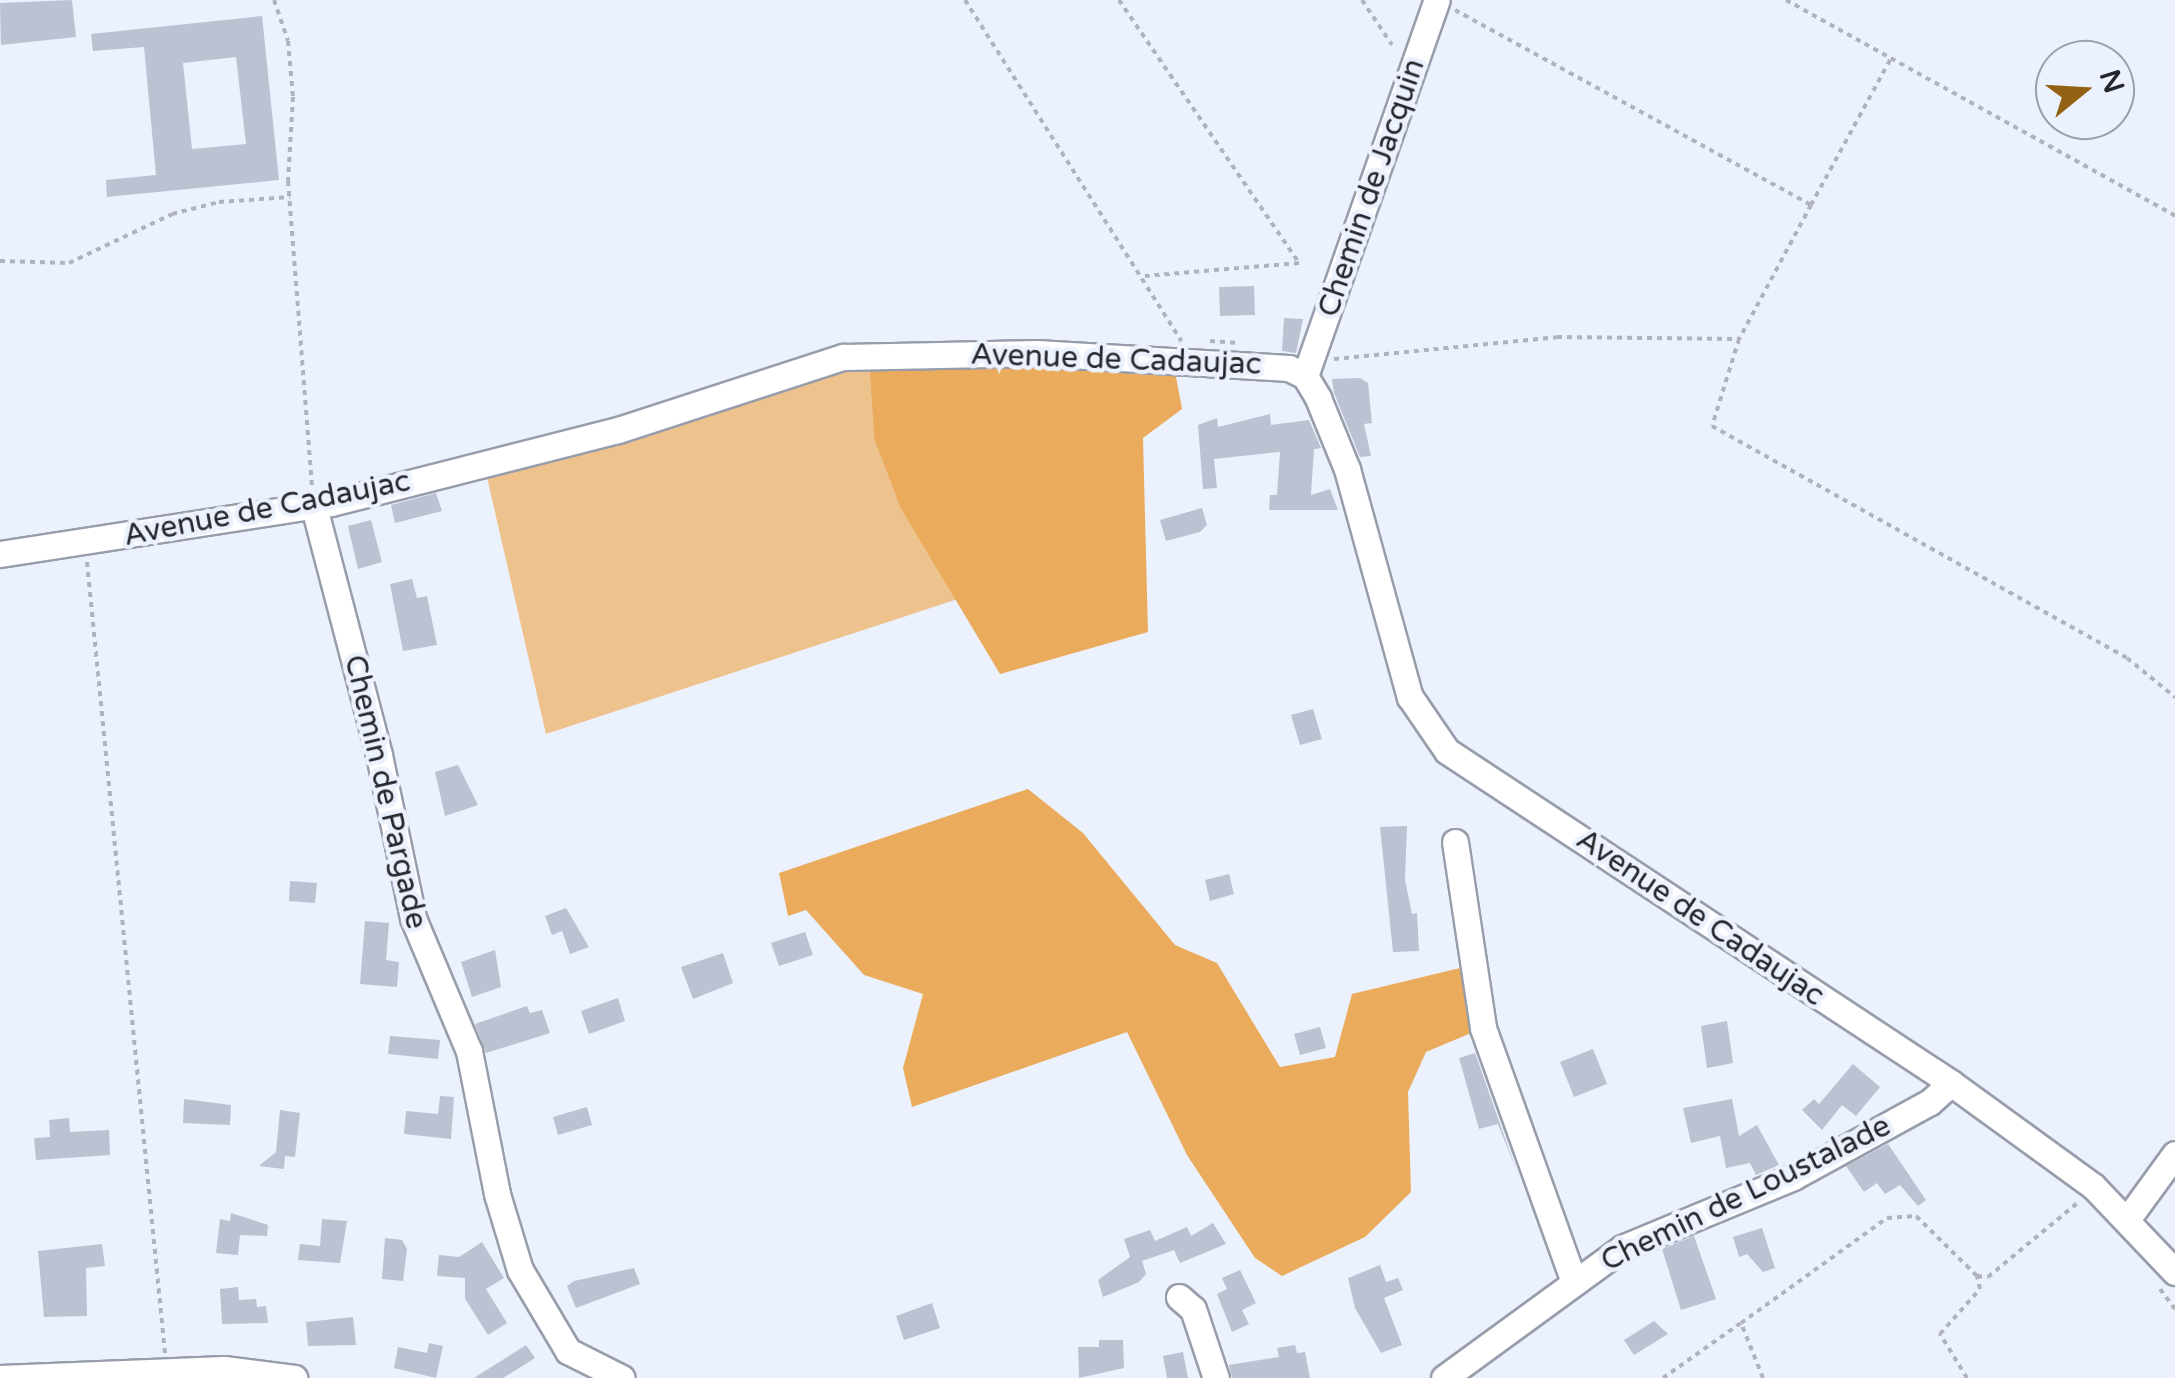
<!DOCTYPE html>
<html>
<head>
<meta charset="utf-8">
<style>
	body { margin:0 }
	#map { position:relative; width:2175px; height:1378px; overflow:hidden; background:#ecf1fe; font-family:"Varela Round",sans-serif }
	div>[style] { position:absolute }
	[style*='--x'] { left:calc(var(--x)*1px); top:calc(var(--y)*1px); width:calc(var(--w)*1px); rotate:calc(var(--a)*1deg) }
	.green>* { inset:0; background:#eec28d }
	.forest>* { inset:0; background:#eaac5c }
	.building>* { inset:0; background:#bcc2d1 }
	.path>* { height:4px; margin-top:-2px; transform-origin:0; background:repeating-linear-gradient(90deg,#afb3be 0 5px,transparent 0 10px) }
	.roads { filter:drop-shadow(2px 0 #989dac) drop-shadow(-2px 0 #989dac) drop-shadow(0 2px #989dac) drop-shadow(0 -2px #989dac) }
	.minor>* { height:25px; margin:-12.5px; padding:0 12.5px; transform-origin:12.5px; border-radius:12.5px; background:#fff }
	span { translate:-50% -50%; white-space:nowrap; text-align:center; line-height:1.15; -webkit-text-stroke:9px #ecf1fe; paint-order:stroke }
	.street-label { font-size:30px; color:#23262b }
	.north { position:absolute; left:2035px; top:40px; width:100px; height:100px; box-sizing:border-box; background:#ecf1fe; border:2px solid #9ca0aa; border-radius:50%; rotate:72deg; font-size:28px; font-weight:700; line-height:40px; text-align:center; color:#23262b }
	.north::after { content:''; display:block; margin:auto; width:35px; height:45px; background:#936112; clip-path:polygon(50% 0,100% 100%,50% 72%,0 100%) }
</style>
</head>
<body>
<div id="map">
	<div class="green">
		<i style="clip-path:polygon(869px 361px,874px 439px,900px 507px,958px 599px,546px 734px,483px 460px)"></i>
	</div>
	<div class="forest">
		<i style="clip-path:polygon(869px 361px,1173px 361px,1182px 409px,1143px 438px,1148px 632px,1000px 674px,900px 507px,874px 439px)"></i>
		<i style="clip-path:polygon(1028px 789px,1083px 833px,1175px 945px,1217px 963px,1280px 1067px,1335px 1057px,1352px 994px,1460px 968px,1483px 1028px,1426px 1052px,1408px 1092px,1411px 1192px,1365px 1237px,1282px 1276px,1255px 1258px,1187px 1155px,1127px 1032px,912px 1107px,903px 1068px,923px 994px,864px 975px,806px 910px,788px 916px,779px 873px)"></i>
	</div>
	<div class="building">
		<i style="clip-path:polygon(72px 0,76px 37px,1px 45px,0 3px)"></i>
		<i style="clip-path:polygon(evenodd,262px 16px,279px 180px,107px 197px,106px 180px,156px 175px,144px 47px,93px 51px,91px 34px,262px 16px,236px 57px,246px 144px,192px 149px,183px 63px,236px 57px)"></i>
		<i style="clip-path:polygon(1254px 286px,1255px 315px,1220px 316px,1219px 287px)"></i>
		<i style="clip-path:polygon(1284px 318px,1303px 319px,1296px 353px,1282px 351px)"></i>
		<i style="clip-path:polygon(1360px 378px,1368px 383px,1372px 423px,1364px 424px,1371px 456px,1360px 457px,1334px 393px,1332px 379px)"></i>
		<i style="clip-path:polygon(1270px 414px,1271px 425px,1309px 420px,1321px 448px,1314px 449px,1311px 495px,1330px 489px,1338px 510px,1269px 510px,1270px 495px,1277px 495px,1280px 452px,1214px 459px,1217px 488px,1203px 489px,1198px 425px,1217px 418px,1218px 427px)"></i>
		<i style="clip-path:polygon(436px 493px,442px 511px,395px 523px,391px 505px)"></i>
		<i style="clip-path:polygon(1202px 508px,1207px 525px,1200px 532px,1166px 541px,1160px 520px)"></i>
		<i style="clip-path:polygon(371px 520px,382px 562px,358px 569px,348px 526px)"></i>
		<i style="clip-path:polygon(412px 579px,417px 598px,427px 596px,437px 645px,403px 651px,390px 584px)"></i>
		<i style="clip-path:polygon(1313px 709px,1322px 739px,1300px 745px,1291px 715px)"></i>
		<i style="clip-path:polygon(458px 765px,478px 805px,445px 816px,435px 772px)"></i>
		<i style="clip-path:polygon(1407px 826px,1405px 880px,1412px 914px,1417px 913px,1419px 951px,1393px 952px,1380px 827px)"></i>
		<i style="clip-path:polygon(1229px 874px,1234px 894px,1210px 901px,1205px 880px)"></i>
		<i style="clip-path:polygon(290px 881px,317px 883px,315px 903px,289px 901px)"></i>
		<i style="clip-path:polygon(566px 908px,589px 947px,570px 954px,562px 931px,552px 935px,545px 916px)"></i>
		<i style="clip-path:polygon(365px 921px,389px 923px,386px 960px,399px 962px,397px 987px,360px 984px)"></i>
		<i style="clip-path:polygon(805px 932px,813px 955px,779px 966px,771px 943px)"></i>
		<i style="clip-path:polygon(495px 950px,501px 987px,472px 997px,461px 962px)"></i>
		<i style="clip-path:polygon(723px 953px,733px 983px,693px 999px,681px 967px)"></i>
		<i style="clip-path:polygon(618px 998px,625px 1021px,589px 1034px,581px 1011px)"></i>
		<i style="clip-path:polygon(527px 1006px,530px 1013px,542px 1010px,550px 1033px,486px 1053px,475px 1024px)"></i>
		<i style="clip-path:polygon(1727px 1021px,1733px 1063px,1707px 1068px,1701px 1026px)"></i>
		<i style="clip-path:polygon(1320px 1027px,1326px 1048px,1300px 1055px,1294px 1034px)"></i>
		<i style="clip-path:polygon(390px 1036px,440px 1040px,438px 1059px,388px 1054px)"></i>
		<i style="clip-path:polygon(1593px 1049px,1607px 1084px,1574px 1097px,1560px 1062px)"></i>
		<i style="clip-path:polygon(1475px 1053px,1517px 1172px,1498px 1124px,1479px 1129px,1459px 1058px)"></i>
		<i style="clip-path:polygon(1853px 1064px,1880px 1087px,1856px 1116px,1842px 1105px,1822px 1130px,1802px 1110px,1814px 1099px,1819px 1104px)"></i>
		<i style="clip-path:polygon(440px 1096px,454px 1097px,451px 1139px,404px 1134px,406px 1111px,438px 1114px)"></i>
		<i style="clip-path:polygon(184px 1099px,231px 1105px,230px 1125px,183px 1123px)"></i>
		<i style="clip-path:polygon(1732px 1099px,1739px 1136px,1757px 1125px,1779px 1165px,1756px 1175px,1750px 1163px,1726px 1168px,1720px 1136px,1691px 1143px,1683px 1108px)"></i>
		<i style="clip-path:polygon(587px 1107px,592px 1125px,558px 1135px,553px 1117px)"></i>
		<i style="clip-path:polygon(280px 1110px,300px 1113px,295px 1157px,285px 1156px,284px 1169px,259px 1166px,276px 1152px)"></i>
		<i style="clip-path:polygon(69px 1118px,70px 1132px,109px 1130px,110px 1155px,36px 1160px,34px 1138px,50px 1137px,49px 1120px)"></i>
		<i style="clip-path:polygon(1888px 1144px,1926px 1200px,1918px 1206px,1900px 1185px,1885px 1194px,1877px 1183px,1864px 1192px,1846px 1166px)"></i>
		<i style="clip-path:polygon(231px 1213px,268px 1225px,267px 1236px,240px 1235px,238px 1255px,216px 1253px,220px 1219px,230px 1221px)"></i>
		<i style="clip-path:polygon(322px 1219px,347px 1221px,340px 1263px,298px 1260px,300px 1244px,320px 1246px)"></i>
		<i style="clip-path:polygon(1213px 1223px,1226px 1244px,1180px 1263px,1174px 1250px,1142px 1261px,1146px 1274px,1139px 1282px,1103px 1297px,1098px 1280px,1130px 1257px,1124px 1239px,1150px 1230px,1155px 1241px,1187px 1227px,1191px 1236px)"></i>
		<i style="clip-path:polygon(1762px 1228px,1775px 1268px,1763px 1272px,1747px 1254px,1739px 1257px,1733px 1237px)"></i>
		<i style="clip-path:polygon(1694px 1236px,1716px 1299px,1681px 1310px,1662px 1249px)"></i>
		<i style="clip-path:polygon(385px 1238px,402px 1240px,407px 1249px,403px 1281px,382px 1279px)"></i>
		<i style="clip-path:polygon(482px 1242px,504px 1278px,486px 1289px,507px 1323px,488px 1335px,465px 1299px,465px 1278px,437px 1276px,439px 1255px,459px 1257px)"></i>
		<i style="clip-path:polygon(102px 1244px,105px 1266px,86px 1268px,87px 1316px,44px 1317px,38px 1251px)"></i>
		<i style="clip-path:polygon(1380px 1265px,1386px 1282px,1398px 1278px,1403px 1290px,1384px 1298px,1402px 1345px,1381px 1353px,1355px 1308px,1348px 1278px)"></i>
		<i style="clip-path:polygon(634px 1268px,640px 1284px,576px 1308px,567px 1286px,574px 1281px)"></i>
		<i style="clip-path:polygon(1240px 1270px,1256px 1303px,1242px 1310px,1249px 1324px,1232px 1332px,1217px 1294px,1227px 1289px,1222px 1278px)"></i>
		<i style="clip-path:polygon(238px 1287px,239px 1300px,256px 1299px,257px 1307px,266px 1306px,268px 1323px,222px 1324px,220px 1289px)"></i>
		<i style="clip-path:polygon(932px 1303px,940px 1328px,904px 1340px,896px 1316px)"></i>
		<i style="clip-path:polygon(353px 1317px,356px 1345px,308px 1346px,306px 1322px)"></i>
		<i style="clip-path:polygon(1654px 1321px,1668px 1334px,1634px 1355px,1624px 1340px)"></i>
		<i style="clip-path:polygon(1099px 1340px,1123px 1340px,1124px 1368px,1079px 1378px,1078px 1347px,1099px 1347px)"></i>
		<i style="clip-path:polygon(429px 1343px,443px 1346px,436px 1378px,394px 1368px,398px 1347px,427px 1353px)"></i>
		<i style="clip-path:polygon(526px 1345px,535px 1358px,503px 1378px,474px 1378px)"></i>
		<i style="clip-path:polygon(1295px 1345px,1297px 1353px,1305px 1352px,1310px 1378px,1232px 1378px,1229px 1365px,1279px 1357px,1277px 1348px)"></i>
		<i style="clip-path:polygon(1183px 1352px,1188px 1378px,1167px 1378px,1163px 1356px)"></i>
	</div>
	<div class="path">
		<i style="--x:274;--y:0;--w:43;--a:71.1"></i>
		<i style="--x:288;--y:41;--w:56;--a:84.9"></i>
		<i style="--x:293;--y:97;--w:84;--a:93.4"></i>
		<i style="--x:288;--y:181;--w:307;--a:85.5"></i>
		<i style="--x:965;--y:0;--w:404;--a:57.6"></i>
		<i style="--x:1119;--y:0;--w:319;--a:55.6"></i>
		<i style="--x:1299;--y:263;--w:155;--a:175.2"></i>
		<i style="--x:1362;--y:0;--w:54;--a:56.3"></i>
		<i style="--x:1786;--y:0;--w:445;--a:29"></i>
		<i style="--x:1455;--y:10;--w:406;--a:28.7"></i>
		<i style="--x:1811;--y:205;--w:152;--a:118.2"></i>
		<i style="--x:1811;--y:205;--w:167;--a:-61.4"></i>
		<i style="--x:0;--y:261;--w:69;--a:1.7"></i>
		<i style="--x:69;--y:263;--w:114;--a:-25.4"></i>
		<i style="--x:172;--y:214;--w:49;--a:-14.3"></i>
		<i style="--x:219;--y:202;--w:71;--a:-4"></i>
		<i style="--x:1210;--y:341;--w:29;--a:4"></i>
		<i style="--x:1334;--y:359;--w:224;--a:-5.6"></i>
		<i style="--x:1557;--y:337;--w:182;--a:0.6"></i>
		<i style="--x:1739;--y:339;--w:91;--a:107.2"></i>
		<i style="--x:1712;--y:426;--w:475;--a:29.2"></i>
		<i style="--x:2127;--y:658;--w:62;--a:39.1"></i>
		<i style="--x:87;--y:562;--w:795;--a:84.37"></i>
		<i style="--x:2160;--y:1289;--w:25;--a:53"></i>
		<i style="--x:1663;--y:1378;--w:95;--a:-35.2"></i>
		<i style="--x:1763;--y:1378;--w:59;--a:-111.8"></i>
		<i style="--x:1741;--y:1323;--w:180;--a:-35.7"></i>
		<i style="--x:1887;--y:1218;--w:29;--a:-4"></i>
		<i style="--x:1916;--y:1216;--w:86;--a:44.5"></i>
		<i style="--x:1977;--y:1276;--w:11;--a:5"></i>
		<i style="--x:1988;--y:1277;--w:119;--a:-39.6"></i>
		<i style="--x:1967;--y:1378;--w:52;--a:-121.5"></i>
		<i style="--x:1940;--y:1334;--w:60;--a:-48.4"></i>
		<i style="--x:1980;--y:1289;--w:13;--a:-103"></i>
	</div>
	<div class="roads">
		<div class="minor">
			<i style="--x:1305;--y:376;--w:398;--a:-70.7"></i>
			<i style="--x:314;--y:507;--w:256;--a:75.3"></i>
			<i style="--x:379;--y:755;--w:167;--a:78.2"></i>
			<i style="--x:413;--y:918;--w:144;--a:67.2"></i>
			<i style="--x:469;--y:1051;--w:146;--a:78.9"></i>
			<i style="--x:497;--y:1194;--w:79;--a:73.2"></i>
			<i style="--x:520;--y:1270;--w:94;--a:59.3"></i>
			<i style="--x:568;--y:1351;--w:60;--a:26.6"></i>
			<i style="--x:0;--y:554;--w:335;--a:-8.8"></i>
			<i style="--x:331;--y:503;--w:296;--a:-14.3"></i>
			<i style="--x:618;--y:430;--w:237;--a:-18"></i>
			<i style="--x:843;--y:357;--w:194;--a:-1.2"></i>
			<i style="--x:1037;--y:353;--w:252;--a:3.4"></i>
			<i style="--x:1289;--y:368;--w:18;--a:27"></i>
			<i style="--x:1305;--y:376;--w:26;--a:59"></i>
			<i style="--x:1318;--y:398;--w:77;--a:67.8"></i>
			<i style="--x:1347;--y:469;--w:237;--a:74.6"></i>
			<i style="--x:1410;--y:697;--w:65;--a:55.6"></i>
			<i style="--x:1447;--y:751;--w:604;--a:33.37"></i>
			<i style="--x:1951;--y:1083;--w:175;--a:36"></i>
			<i style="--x:2093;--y:1186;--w:119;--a:46.4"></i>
			<i style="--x:1455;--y:842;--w:188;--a:81.4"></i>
			<i style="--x:1483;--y:1028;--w:270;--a:70.3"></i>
			<i style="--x:2129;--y:1217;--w:78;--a:-53.9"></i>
			<i style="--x:1179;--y:1297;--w:18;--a:41"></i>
			<i style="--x:1193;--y:1309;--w:73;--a:71.6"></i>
			<i style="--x:0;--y:1378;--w:224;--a:-2.3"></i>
			<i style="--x:224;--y:1369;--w:71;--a:7.3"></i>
			<i style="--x:1444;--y:1378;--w:220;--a:-36.1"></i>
			<i style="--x:1622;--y:1248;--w:185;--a:-22.5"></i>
			<i style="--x:1793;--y:1177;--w:156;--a:-28.7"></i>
			<i style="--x:1930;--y:1102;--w:28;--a:-42"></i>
		</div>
	</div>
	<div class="street-label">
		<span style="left:1372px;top:188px;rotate:-71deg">Chemin de Jacquin</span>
		<span style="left:1116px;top:360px;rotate:2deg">Avenue de Cadaujac</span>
		<span style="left:267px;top:509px;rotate:-11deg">Avenue de Cadaujac</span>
		<span style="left:385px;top:792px;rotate:77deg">Chemin de Pargade</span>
		<span style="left:1700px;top:918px;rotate:34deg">Avenue de Cadaujac</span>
		<span style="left:1746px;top:1194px;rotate:-26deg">Chemin de Loustalade</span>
	</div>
	<div class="north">N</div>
</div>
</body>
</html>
